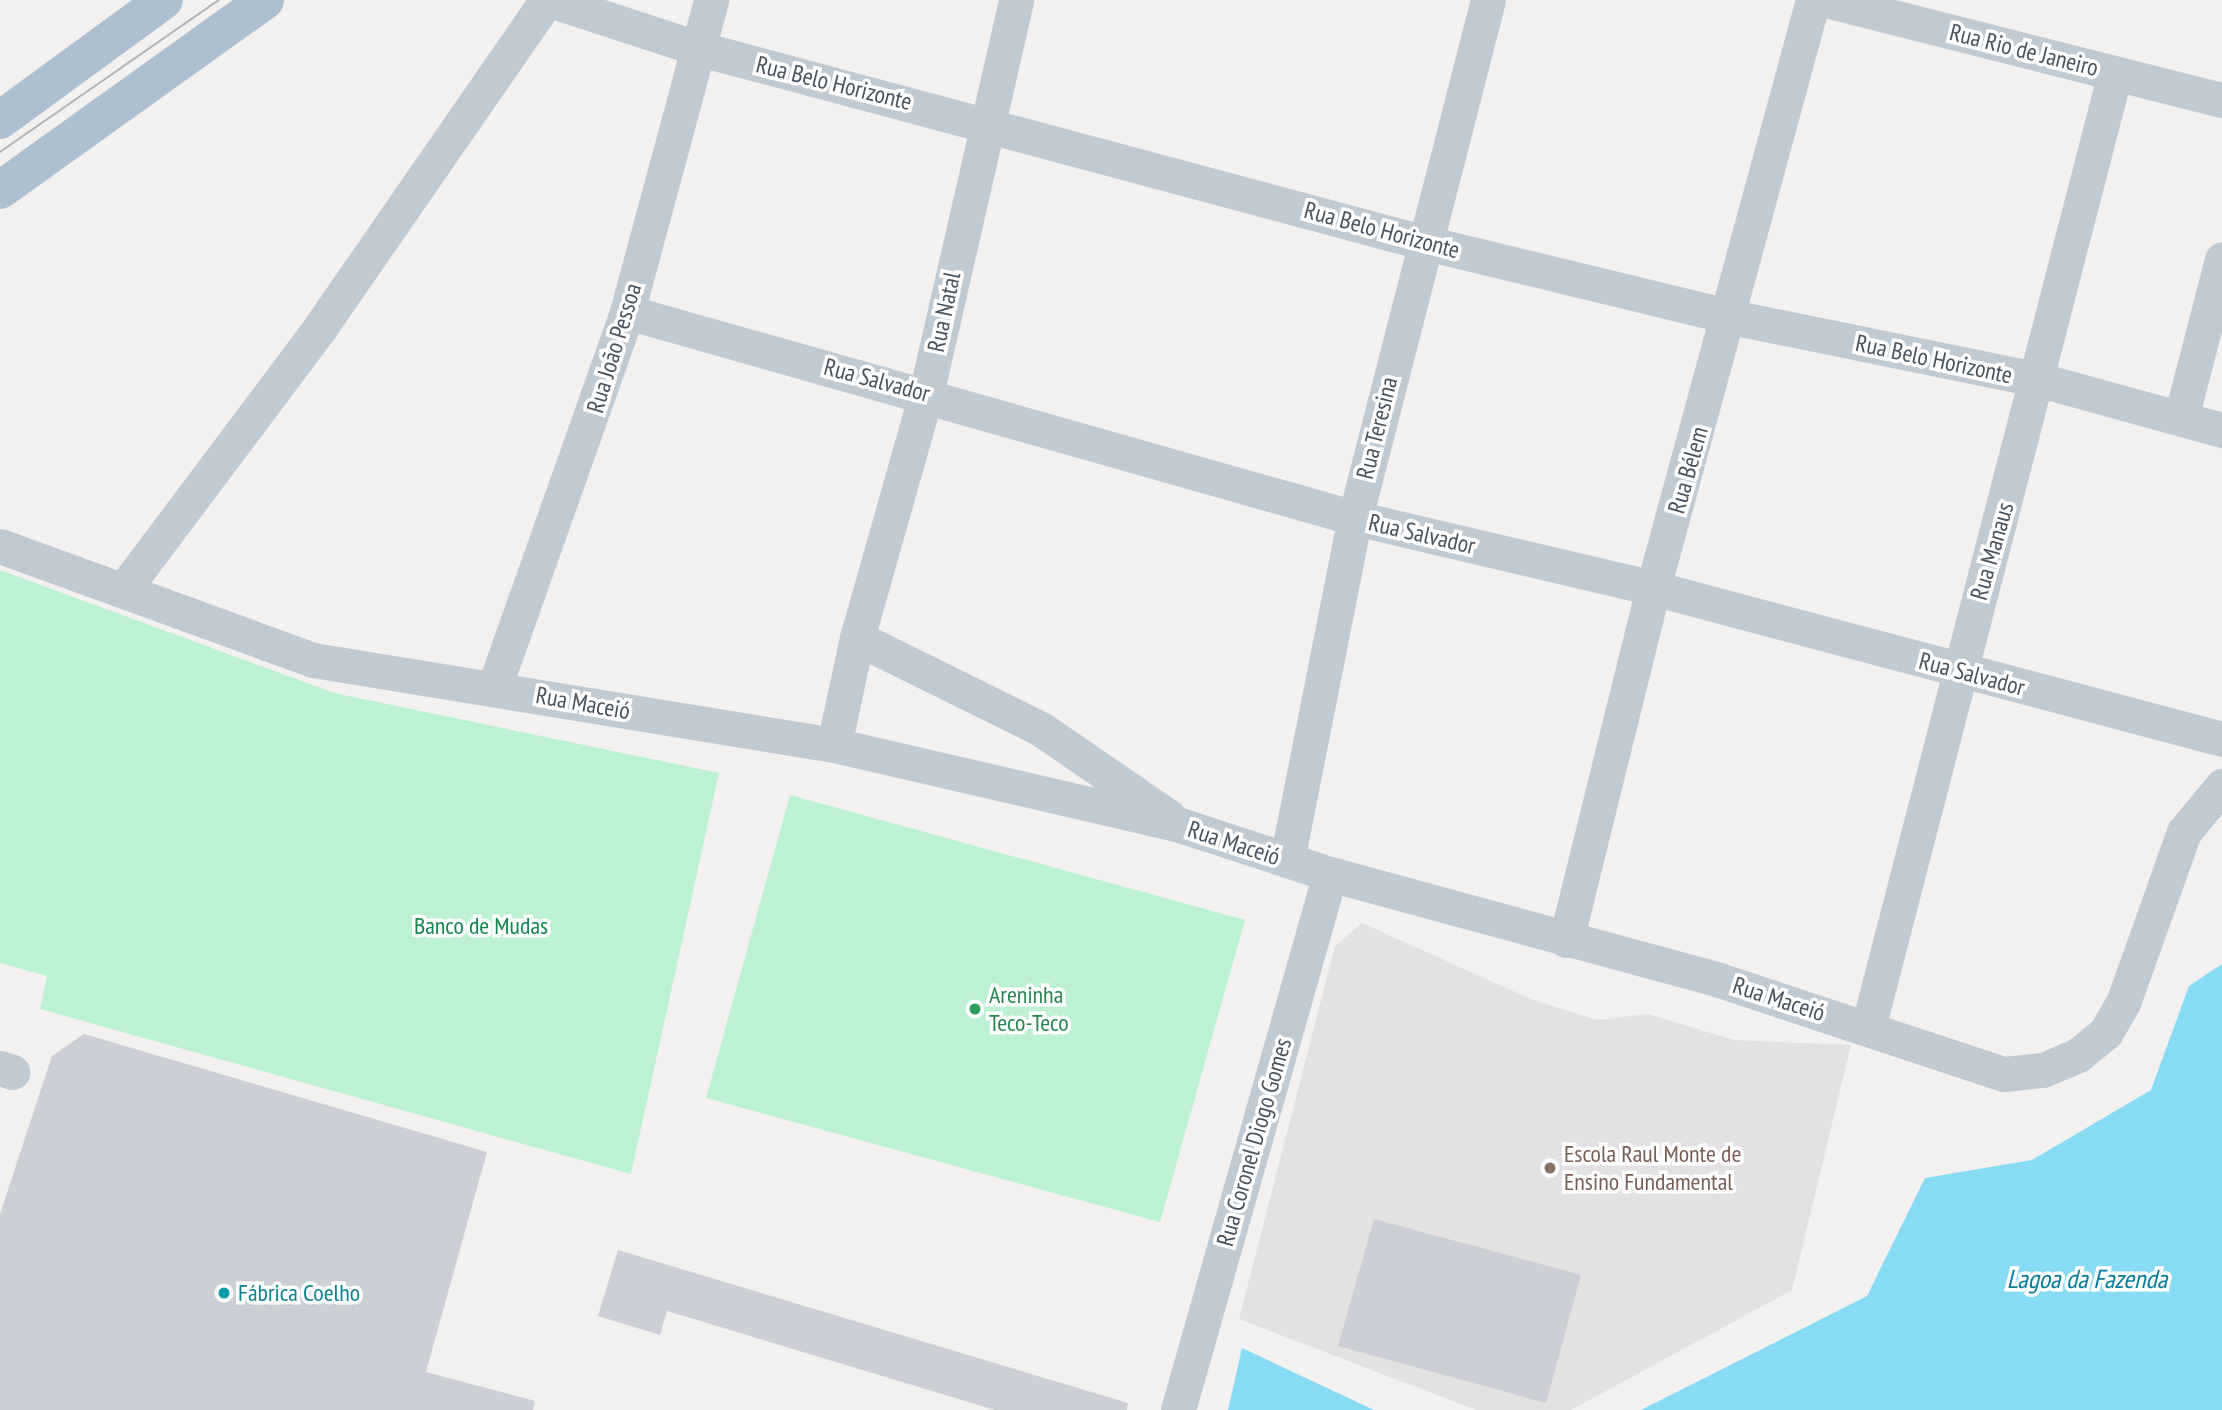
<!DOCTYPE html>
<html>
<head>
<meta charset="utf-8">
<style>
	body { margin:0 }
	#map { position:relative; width:2222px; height:1410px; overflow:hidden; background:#f3f0f0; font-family:"PT Sans Narrow",sans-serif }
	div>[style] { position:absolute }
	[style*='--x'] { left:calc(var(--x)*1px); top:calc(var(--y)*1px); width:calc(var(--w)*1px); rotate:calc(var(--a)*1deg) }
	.education>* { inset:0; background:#e4e1e2 }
	.green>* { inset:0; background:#bcf2d1 }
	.water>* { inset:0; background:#87dbf2 }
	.building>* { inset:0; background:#cccfd5 }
	.minor>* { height:35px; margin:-17.5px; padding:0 17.5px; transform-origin:17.5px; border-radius:17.5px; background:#c0cad3 }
	.major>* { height:38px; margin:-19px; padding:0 19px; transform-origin:19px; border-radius:19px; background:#aebfd0 }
	.tram>* { height:2px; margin:-1px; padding:0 1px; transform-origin:1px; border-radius:1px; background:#b2b5bb }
	.dots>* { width:19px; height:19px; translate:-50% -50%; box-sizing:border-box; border:4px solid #fff; border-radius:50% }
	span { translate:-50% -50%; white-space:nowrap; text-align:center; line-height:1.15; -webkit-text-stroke:7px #fff; paint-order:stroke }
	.street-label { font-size:24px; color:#47535f }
	.park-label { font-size:24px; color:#11864c }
	.leisure-label { font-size:24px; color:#27864d }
	.left { translate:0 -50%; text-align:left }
	.education-label { font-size:24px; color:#785e54 }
	.culture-label { font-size:24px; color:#0d838f }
	.water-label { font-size:26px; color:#057c9c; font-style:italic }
</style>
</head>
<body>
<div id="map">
	<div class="education">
		<i style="clip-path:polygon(1362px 923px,1533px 1000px,1597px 1020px,1648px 1014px,1734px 1040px,1851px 1045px,1792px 1290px,1571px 1410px,1476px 1410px,1239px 1319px,1335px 946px)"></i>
	</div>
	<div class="green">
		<i style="clip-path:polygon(0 570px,334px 693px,719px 773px,631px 1174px,40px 1009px,47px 976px,0 963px)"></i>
		<i style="clip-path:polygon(790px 795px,1245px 920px,1160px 1222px,706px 1098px)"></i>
	</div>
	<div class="water">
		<i style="clip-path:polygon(2222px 964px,2222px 1410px,1641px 1410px,1867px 1296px,1925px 1178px,2032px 1160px,2151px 1090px,2189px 986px)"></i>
		<i style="clip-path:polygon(1242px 1348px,1374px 1410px,1228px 1410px)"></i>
	</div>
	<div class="building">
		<i style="clip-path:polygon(84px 1034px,487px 1152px,426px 1372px,535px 1401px,533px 1410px,0 1410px,0 1214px,52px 1056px)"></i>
		<i style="clip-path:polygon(1374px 1219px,1581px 1275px,1546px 1403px,1338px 1346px)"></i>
		<i style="clip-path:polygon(618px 1250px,1128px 1403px,1127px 1410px,995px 1410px,667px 1311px,660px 1335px,598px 1316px)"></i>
	</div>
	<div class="minor">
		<i style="--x:550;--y:0;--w:155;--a:18.1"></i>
		<i style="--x:697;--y:48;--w:751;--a:14.98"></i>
		<i style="--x:1422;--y:242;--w:318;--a:13.6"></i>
		<i style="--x:1731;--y:317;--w:315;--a:11.5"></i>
		<i style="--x:2040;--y:380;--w:189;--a:15.4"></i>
		<i style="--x:1826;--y:0;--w:408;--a:14.2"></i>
		<i style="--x:627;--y:312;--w:757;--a:15.8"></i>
		<i style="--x:1355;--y:518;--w:306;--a:13.2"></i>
		<i style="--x:1653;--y:588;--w:589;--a:14.86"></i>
		<i style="--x:2181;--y:418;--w:164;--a:-75.5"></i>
		<i style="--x:0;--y:546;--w:333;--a:20"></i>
		<i style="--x:313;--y:660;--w:528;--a:9.27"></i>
		<i style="--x:834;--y:745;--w:352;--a:13"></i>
		<i style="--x:1177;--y:824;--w:161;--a:18.1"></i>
		<i style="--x:1330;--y:874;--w:403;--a:15.2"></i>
		<i style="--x:1719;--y:980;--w:300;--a:18.3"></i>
		<i style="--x:2004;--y:1074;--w:39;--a:-6"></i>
		<i style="--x:2043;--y:1070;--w:38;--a:-23"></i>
		<i style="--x:2078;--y:1055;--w:36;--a:-39"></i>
		<i style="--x:2106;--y:1032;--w:34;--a:-60"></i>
		<i style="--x:2123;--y:1003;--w:182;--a:-70.4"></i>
		<i style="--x:2184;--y:832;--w:60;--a:-50.4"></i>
		<i style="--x:124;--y:589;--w:325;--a:-53.1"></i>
		<i style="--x:319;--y:329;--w:400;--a:-55.3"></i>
		<i style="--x:857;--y:638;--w:205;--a:26.3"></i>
		<i style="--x:1041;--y:729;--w:155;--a:34.5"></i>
		<i style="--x:494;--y:688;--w:399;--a:-70.5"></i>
		<i style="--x:627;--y:312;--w:323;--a:-74.9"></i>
		<i style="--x:834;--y:745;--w:109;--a:-77.9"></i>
		<i style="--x:857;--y:638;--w:254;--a:-74.2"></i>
		<i style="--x:926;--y:394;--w:404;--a:-77.1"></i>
		<i style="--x:1287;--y:860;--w:349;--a:-78.8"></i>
		<i style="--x:1355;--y:518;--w:535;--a:-75.6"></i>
		<i style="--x:1566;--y:940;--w:363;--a:-76.1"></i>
		<i style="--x:1653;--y:588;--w:609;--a:-74.78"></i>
		<i style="--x:1868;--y:1028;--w:986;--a:-75.5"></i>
		<i style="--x:0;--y:1068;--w:13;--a:18"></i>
		<i style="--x:1178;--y:1410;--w:557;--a:-74.17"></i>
	</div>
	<div class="major">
		<i style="--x:0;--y:120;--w:203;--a:-36.2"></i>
		<i style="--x:0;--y:190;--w:326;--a:-35.6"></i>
	</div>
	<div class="tram">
		<i style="--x:0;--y:152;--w:267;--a:-34.8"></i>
	</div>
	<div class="dots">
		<i style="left:975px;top:1009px;background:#2e9e5b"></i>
		<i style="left:1550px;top:1168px;background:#8d6e63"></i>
		<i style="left:224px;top:1293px;background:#0f9aa8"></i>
	</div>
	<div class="street-label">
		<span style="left:2024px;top:50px;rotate:14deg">Rua Rio de Janeiro</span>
		<span style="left:834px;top:83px;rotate:14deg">Rua Belo Horizonte</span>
		<span style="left:1382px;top:230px;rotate:15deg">Rua Belo Horizonte</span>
		<span style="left:944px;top:312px;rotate:-78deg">Rua Natal</span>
		<span style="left:614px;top:348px;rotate:-73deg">Rua João Pessoa</span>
		<span style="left:1934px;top:359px;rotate:12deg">Rua Belo Horizonte</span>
		<span style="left:877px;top:380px;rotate:15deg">Rua Salvador</span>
		<span style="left:1377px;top:428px;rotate:-76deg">Rua Teresina</span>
		<span style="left:1688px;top:470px;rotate:-74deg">Rua Bélem</span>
		<span style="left:1422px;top:534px;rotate:13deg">Rua Salvador</span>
		<span style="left:1992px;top:551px;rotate:-74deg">Rua Manaus</span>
		<span style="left:1972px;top:674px;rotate:15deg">Rua Salvador</span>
		<span style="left:583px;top:703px;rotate:10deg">Rua Maceió</span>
		<span style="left:1234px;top:843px;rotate:18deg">Rua Maceió</span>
		<span style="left:1779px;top:999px;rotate:18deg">Rua Maceió</span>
		<span style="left:1254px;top:1142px;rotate:-74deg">Rua Coronel Diogo Gomes</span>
	</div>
	<div class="park-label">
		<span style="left:481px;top:926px">Banco de Mudas</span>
	</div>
	<div class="leisure-label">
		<span class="left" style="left:989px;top:1009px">Areninha<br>Teco-Teco</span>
	</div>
	<div class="education-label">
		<span class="left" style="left:1564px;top:1168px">Escola Raul Monte de<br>Ensino Fundamental</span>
	</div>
	<div class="culture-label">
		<span class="left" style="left:238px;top:1293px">Fábrica Coelho</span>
	</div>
	<div class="water-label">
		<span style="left:2087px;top:1279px">Lagoa da Fazenda</span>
	</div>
</div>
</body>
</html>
